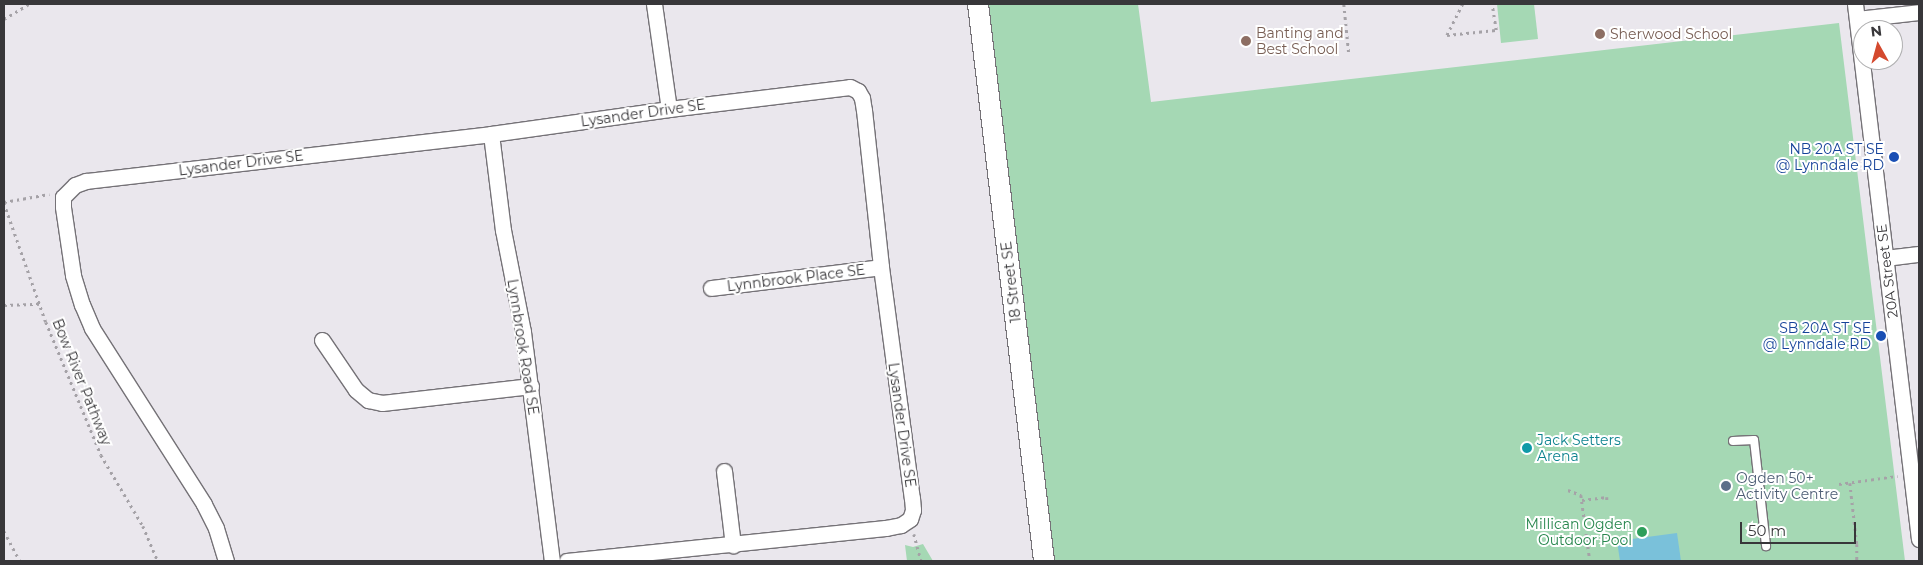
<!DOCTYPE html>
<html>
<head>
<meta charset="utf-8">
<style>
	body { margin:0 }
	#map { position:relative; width:1923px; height:565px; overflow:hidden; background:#eae7ed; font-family:Montserrat,sans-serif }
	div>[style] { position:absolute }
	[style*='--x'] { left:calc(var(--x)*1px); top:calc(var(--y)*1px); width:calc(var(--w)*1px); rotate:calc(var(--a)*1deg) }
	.green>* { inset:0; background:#a5d8b4 }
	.water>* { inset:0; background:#7ac1da }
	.path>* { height:2.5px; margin-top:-1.25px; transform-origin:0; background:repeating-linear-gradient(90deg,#a5a2a7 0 2.5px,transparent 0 6.5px) }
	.roads { filter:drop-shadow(1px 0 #757277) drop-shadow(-1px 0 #757277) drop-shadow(0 1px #757277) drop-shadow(0 -1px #757277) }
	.service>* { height:8px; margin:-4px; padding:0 4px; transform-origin:4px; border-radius:4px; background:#fff }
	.minor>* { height:15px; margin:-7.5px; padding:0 7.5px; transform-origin:7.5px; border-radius:7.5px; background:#fff }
	.tertiary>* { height:20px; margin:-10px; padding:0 10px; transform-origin:10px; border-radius:10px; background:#fff }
	.dots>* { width:14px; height:14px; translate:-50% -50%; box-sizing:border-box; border:2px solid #fff; border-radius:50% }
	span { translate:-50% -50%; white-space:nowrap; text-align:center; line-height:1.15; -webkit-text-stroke:4px #fff; paint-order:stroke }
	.education-label { font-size:14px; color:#785e54 }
	.left { translate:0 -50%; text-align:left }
	.street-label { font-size:14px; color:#38373a }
	.transit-label { font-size:14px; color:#164399 }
	.right { translate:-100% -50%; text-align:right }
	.culture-label { font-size:14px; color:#0d838f }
	.service-label { font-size:14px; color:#4e5e75 }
	.leisure-label { font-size:14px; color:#27864d }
	.frame { position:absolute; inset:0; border:5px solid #38373a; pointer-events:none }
	.north { position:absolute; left:1853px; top:20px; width:50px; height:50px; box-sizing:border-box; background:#fff; border:1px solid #afafb0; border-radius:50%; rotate:353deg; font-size:14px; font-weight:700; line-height:20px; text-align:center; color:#38373a }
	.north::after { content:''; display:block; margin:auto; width:18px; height:22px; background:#d4492e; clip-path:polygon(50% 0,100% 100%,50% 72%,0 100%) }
	.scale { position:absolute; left:1740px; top:522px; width:116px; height:22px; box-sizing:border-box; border:2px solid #38373a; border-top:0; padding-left:6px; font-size:15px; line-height:18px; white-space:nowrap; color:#38373a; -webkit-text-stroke:4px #fff; paint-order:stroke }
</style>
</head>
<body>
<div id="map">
	<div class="green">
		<i style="clip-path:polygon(978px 4px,1138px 4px,1151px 102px,1839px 23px,1905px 561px,1044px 561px)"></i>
		<i style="clip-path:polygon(1497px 4px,1534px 4px,1538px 39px,1501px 43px)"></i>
		<i style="clip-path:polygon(923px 544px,933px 561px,907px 561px,905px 545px,913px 547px)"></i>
	</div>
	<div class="water">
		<i style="clip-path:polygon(1677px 533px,1681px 561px,1620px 561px,1617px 541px)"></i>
	</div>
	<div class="path">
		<i style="--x:1344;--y:4;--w:50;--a:84.3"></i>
		<i style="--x:1463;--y:4;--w:35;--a:117"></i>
		<i style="--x:1447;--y:35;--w:49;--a:-5.8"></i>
		<i style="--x:1496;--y:30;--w:26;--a:-99"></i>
		<i style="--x:4;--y:19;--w:29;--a:-31"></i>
		<i style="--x:4;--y:202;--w:46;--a:-10.1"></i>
		<i style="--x:4;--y:203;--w:126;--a:70.6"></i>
		<i style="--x:46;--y:322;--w:144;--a:67.5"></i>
		<i style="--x:101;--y:455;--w:82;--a:59.4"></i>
		<i style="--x:143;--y:526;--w:38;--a:67"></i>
		<i style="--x:4;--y:305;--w:36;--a:-2"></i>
		<i style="--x:1850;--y:483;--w:61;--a:83.5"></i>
		<i style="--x:1857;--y:544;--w:17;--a:90"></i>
		<i style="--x:1839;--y:484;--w:59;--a:-7.9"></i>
		<i style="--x:1568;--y:490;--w:14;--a:21"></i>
		<i style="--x:1581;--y:495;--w:67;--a:82.2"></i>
		<i style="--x:1582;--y:500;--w:25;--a:-7"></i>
		<i style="--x:1607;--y:497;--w:3;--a:90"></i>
		<i style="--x:4;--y:531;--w:34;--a:62"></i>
		<i style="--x:914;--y:534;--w:28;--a:75"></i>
	</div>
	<div class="roads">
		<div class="service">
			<i style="--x:1733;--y:441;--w:21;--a:-3"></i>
			<i style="--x:1754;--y:440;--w:107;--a:83.5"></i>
		</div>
		<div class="minor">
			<i style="--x:654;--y:4;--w:106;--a:81.9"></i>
			<i style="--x:1855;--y:4;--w:539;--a:83.18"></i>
			<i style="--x:1857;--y:19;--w:62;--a:-6.4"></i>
			<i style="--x:491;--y:134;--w:97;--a:82.9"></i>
			<i style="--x:503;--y:230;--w:104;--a:78.9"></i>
			<i style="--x:523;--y:332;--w:231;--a:82.8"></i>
			<i style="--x:1885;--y:258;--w:34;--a:-7"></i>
			<i style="--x:711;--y:288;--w:171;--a:-7"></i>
			<i style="--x:322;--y:340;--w:60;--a:55.8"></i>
			<i style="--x:356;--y:390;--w:16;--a:40"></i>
			<i style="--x:368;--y:400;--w:14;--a:12"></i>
			<i style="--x:382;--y:403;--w:150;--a:-6.5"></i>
			<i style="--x:724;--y:471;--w:75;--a:83.1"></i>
			<i style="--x:226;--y:561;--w:34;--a:-107"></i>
			<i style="--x:216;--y:528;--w:27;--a:-117"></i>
			<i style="--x:204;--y:504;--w:209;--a:-122.5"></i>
			<i style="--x:92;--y:328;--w:25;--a:-113"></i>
			<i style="--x:82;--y:305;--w:31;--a:-107"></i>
			<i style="--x:73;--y:275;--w:69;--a:-98.4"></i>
			<i style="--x:63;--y:207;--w:10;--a:-90"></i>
			<i style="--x:63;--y:197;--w:17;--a:-45"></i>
			<i style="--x:75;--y:185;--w:12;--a:-20"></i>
			<i style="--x:86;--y:181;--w:408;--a:-6.6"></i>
			<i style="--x:491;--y:134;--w:180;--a:-8"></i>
			<i style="--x:669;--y:109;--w:182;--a:-6.9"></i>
			<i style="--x:850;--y:87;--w:9;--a:27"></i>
			<i style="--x:858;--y:91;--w:8;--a:60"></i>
			<i style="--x:862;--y:98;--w:12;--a:81"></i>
			<i style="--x:864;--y:110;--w:158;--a:83.8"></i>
			<i style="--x:881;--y:267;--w:233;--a:82.4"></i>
			<i style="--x:912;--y:498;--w:12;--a:85"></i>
			<i style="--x:913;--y:510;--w:9;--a:108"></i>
			<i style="--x:910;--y:519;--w:11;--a:146"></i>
			<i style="--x:901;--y:525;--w:16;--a:169"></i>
			<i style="--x:885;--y:528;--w:320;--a:174.1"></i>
		</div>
		<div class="tertiary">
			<i style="--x:978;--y:4;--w:561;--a:83.24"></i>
		</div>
	</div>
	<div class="dots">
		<i style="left:1600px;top:34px;background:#8d6e63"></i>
		<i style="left:1246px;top:41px;background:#8d6e63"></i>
		<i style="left:1894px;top:157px;background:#1a4fb4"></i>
		<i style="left:1881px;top:336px;background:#1a4fb4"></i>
		<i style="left:1527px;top:448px;background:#0f9aa8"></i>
		<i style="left:1726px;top:486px;background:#5c6f8a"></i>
		<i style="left:1642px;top:532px;background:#2e9e5b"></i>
	</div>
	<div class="education-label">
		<span class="left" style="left:1256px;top:41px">Banting and<br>Best School</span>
		<span class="left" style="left:1610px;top:34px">Sherwood School</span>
	</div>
	<div class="street-label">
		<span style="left:643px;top:113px;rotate:-8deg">Lysander Drive SE</span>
		<span style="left:241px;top:163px;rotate:-7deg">Lysander Drive SE</span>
		<span style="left:1887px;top:271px;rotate:-97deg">20A Street SE</span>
		<span style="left:796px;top:278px;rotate:-7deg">Lynnbrook Place SE</span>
		<span style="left:1011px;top:282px;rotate:-97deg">18 Street SE</span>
		<span style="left:523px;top:347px;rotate:81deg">Lynnbrook Road SE</span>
		<span style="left:82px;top:382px;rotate:68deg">Bow River Pathway</span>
		<span style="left:902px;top:425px;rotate:82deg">Lysander Drive SE</span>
	</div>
	<div class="transit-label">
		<span class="right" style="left:1884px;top:157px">NB 20A ST SE<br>@ Lynndale RD</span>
		<span class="right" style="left:1871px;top:336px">SB 20A ST SE<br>@ Lynndale RD</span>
	</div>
	<div class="culture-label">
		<span class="left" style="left:1537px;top:448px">Jack Setters<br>Arena</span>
	</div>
	<div class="service-label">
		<span class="left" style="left:1736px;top:486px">Ogden 50+<br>Activity Centre</span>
	</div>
	<div class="leisure-label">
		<span class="right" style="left:1632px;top:532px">Millican Ogden<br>Outdoor Pool</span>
	</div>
	<div class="frame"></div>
	<div class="north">N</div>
	<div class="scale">50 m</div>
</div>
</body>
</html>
